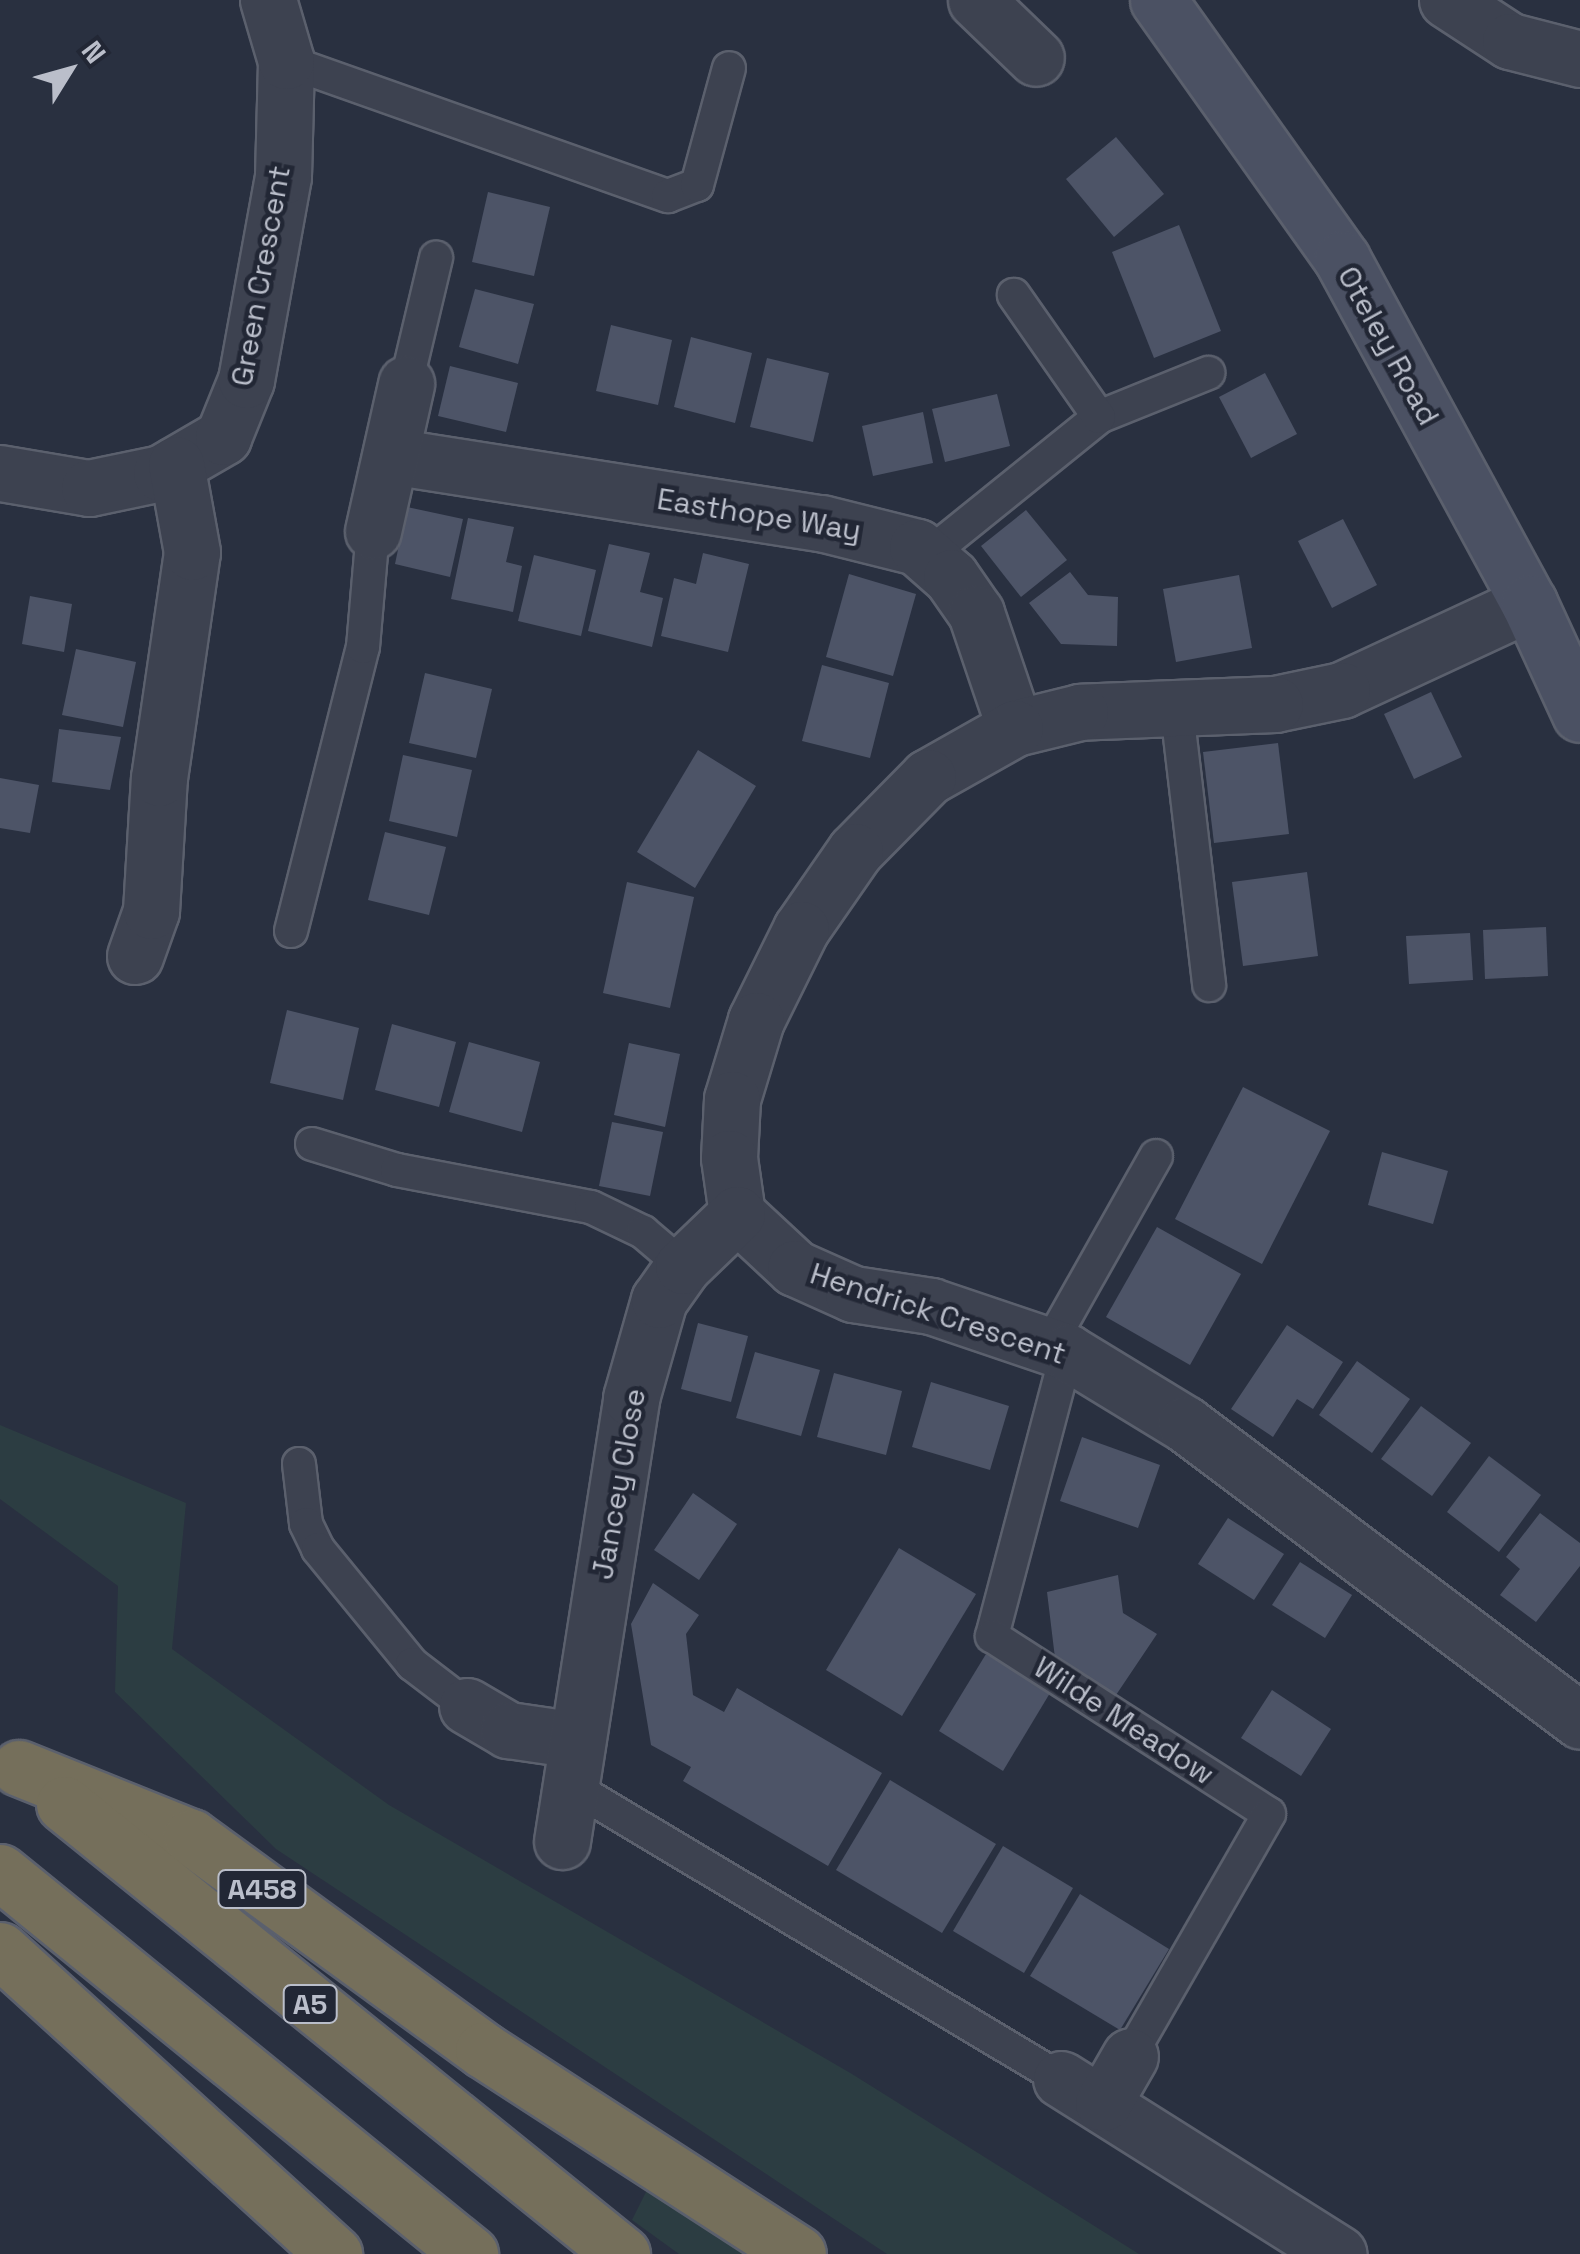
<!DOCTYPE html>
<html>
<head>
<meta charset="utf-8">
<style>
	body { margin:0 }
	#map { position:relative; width:1580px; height:2254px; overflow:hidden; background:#293040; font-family:"Space Grotesk",sans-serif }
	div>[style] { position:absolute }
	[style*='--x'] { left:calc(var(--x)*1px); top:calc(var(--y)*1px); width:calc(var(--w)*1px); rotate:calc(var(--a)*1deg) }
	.green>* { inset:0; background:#2c3d42 }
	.building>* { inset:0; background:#4d5467 }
	.roads { filter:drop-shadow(2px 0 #5b606d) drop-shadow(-2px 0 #5b606d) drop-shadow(0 2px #5b606d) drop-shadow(0 -2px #5b606d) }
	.lane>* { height:32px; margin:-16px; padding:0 16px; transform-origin:16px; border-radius:16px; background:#3d4250 }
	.street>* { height:55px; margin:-27.5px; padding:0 27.5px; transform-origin:27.5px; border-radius:27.5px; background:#3d4250 }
	.secondary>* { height:55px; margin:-27.5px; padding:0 27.5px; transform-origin:27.5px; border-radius:27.5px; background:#4b5163 }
	.highway>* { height:55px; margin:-27.5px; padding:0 27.5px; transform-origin:27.5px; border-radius:27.5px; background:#756f5b }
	span { translate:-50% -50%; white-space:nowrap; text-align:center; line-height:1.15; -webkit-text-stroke:9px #222735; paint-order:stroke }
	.shield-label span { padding:2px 8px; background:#222735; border:2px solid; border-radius:8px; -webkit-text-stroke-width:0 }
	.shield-label { font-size:28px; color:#babeca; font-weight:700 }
	.street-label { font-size:30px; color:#babeca }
	.north { position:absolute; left:20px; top:20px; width:100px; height:100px; -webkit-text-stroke:8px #222735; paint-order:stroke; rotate:53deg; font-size:28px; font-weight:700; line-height:40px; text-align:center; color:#babeca }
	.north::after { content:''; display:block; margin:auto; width:35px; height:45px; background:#babeca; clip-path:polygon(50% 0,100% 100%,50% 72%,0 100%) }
</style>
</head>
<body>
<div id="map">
	<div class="green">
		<i style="clip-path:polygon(0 1425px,186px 1503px,172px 1649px,389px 1805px,852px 2074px,1139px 2254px,887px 2254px,276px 1849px,115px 1692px,118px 1586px,0 1499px)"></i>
		<i style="clip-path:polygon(649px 2186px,757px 2254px,679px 2254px,632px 2220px)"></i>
	</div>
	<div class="building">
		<i style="clip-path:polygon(1116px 137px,1164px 194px,1114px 237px,1066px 179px)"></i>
		<i style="clip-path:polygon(488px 192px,550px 207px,534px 276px,472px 262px)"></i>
		<i style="clip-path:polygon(1179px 225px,1221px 331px,1154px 358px,1112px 252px)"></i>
		<i style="clip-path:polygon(475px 289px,534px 304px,518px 364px,459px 347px)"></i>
		<i style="clip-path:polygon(611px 325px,672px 340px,658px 405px,596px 391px)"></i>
		<i style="clip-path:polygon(691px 337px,752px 353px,735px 423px,674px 407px)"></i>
		<i style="clip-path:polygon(767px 358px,829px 373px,813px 442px,750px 427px)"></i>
		<i style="clip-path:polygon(450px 366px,518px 383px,506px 432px,438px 416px)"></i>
		<i style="clip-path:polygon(1265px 373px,1297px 434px,1251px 458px,1219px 397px)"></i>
		<i style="clip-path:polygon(997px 394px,1010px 446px,945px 462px,932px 409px)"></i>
		<i style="clip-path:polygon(923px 412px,933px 463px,873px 476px,862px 426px)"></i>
		<i style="clip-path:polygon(407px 507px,463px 519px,450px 577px,395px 564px)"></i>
		<i style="clip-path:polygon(1026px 510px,1067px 560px,1021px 597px,981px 546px)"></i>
		<i style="clip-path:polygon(468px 518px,514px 527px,506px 562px,522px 566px,513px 612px,451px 599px)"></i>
		<i style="clip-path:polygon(1343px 519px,1377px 585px,1332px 608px,1298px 541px)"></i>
		<i style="clip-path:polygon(609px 544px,650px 553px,640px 592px,663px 598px,652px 647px,588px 631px)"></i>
		<i style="clip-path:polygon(703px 553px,749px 564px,728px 652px,661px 636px,674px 578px,696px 584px)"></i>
		<i style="clip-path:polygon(534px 555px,596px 570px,581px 636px,518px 621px)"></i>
		<i style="clip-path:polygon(1070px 572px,1088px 595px,1118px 597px,1117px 646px,1061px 644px,1029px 603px)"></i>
		<i style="clip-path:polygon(849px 574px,916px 594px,893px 676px,826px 657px)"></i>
		<i style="clip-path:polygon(1239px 575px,1252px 648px,1176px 662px,1163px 589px)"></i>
		<i style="clip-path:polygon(30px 596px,72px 604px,64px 652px,22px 644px)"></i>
		<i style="clip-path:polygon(76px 649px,136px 662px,123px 727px,62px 715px)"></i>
		<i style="clip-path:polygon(822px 665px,889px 683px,870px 758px,802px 741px)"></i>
		<i style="clip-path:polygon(425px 673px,492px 689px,476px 758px,409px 743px)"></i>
		<i style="clip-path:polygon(1431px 692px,1462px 757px,1414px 779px,1384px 714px)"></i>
		<i style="clip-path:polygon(59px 729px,121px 737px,110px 790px,52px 782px)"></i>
		<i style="clip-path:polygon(1278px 743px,1289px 834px,1214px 843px,1203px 752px)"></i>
		<i style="clip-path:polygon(698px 750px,756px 786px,695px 888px,637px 852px)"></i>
		<i style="clip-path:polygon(403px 755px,472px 770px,457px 837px,389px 821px)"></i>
		<i style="clip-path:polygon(0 778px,39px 785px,30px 833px,0 828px)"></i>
		<i style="clip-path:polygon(385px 832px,446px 847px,429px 915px,368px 900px)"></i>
		<i style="clip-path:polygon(1307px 872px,1318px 956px,1243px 966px,1232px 882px)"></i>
		<i style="clip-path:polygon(627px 882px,694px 897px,670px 1008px,603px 993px)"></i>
		<i style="clip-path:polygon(1546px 927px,1548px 976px,1485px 979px,1483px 930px)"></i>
		<i style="clip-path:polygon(1470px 933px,1473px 980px,1409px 984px,1406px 936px)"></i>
		<i style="clip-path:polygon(287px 1010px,359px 1028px,343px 1100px,270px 1083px)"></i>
		<i style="clip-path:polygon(392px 1024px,456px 1042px,439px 1107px,375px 1090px)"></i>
		<i style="clip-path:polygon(469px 1042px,540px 1062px,522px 1132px,449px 1112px)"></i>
		<i style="clip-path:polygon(629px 1043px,680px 1054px,665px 1127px,614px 1115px)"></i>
		<i style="clip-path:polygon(1243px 1087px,1330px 1131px,1262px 1264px,1175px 1219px)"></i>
		<i style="clip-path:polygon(612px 1122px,663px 1132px,650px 1196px,599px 1186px)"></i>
		<i style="clip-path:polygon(1382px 1152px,1448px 1171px,1433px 1224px,1368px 1205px)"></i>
		<i style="clip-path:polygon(1157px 1227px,1241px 1274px,1190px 1365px,1106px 1317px)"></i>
		<i style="clip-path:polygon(698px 1323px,748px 1336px,731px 1402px,681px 1389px)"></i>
		<i style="clip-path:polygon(1287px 1325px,1343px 1362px,1313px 1409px,1297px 1399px,1273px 1437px,1231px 1409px)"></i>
		<i style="clip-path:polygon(755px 1352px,820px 1370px,801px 1436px,736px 1418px)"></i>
		<i style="clip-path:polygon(1357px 1361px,1410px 1399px,1372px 1453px,1319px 1415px)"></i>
		<i style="clip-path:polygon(834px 1373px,902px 1391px,886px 1455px,817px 1437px)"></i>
		<i style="clip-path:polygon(931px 1382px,1009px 1406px,990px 1470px,912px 1447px)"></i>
		<i style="clip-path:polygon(1421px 1406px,1471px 1443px,1432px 1496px,1381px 1459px)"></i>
		<i style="clip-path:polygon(1082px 1437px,1160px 1465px,1138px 1528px,1060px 1501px)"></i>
		<i style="clip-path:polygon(1489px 1456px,1541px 1495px,1499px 1552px,1447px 1512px)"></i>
		<i style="clip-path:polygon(693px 1493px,737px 1524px,699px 1580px,654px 1550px)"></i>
		<i style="clip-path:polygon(1540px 1513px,1580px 1543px,1580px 1566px,1536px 1622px,1500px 1595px,1520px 1569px,1506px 1557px)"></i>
		<i style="clip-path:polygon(1228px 1518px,1284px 1554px,1254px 1600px,1198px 1564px)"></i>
		<i style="clip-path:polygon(899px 1548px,976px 1594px,902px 1716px,826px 1670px)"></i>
		<i style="clip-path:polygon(1300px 1562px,1352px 1595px,1325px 1638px,1272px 1605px)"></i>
		<i style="clip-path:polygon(1118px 1575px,1123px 1613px,1157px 1634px,1114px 1698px,1055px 1658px,1047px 1592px)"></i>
		<i style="clip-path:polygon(653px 1583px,699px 1615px,686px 1634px,693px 1695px,724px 1712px,737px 1688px,882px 1773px,828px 1866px,683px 1781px,691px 1767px,651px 1745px,631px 1624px)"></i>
		<i style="clip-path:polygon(986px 1654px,1050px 1693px,1003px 1771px,939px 1731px)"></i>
		<i style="clip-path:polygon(1272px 1690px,1331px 1729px,1301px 1776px,1241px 1738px)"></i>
		<i style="clip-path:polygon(890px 1780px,996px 1844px,942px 1933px,836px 1870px)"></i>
		<i style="clip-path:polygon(1003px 1846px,1073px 1888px,1024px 1973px,953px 1931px)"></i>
		<i style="clip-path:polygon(1080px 1894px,1169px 1949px,1120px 2030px,1030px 1976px)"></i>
	</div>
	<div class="roads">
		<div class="lane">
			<i style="--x:286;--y:61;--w:405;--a:19.5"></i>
			<i style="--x:668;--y:196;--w:31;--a:-21"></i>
			<i style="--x:697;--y:185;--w:121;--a:-74.7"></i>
			<i style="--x:406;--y:384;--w:130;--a:-76.6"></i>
			<i style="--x:1099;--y:417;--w:118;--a:-22"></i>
			<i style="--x:927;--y:556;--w:221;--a:-38.9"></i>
			<i style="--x:1099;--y:417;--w:149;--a:-124.9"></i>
			<i style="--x:1177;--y:711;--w:276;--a:83.3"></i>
			<i style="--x:291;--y:931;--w:293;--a:-75.8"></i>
			<i style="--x:363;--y:647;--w:116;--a:-85.1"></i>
			<i style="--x:312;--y:1144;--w:89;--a:17"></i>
			<i style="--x:397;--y:1170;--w:197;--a:10.8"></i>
			<i style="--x:591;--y:1207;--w:58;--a:25.7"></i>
			<i style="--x:643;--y:1232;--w:52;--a:40.4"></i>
			<i style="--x:1049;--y:1346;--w:218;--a:-60.6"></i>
			<i style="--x:1067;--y:1352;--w:294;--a:104.8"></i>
			<i style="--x:992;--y:1636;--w:329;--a:32.7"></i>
			<i style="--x:1269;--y:1814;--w:279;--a:119.9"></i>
			<i style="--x:299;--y:1464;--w:60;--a:83.3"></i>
			<i style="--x:306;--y:1524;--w:28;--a:64"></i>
			<i style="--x:318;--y:1549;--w:149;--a:50.7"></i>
			<i style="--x:412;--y:1664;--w:69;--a:37.4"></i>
			<i style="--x:571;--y:1786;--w:571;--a:30.88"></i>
		</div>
		<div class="street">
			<i style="--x:976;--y:0;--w:83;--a:44"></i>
			<i style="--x:1447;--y:0;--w:75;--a:33.1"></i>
			<i style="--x:1510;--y:41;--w:72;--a:14.4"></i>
			<i style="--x:391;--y:456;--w:435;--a:8.9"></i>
			<i style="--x:821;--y:523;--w:99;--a:14"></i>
			<i style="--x:917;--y:547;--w:45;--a:41.4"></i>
			<i style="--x:951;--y:577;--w:44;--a:55.2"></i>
			<i style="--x:976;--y:613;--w:121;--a:71.3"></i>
			<i style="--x:0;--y:473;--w:90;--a:9.6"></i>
			<i style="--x:89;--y:488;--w:74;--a:-11.8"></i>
			<i style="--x:161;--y:473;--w:72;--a:-30.1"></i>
			<i style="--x:223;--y:437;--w:61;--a:-68"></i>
			<i style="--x:246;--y:380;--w:207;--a:-79.7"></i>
			<i style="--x:283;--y:176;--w:115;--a:-88.5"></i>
			<i style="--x:286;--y:61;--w:64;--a:-106.4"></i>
			<i style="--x:373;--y:531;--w:151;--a:-77.3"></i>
			<i style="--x:1529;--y:603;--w:206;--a:155.1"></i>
			<i style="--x:1342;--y:690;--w:68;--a:168.2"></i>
			<i style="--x:1275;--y:704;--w:195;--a:177.7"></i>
			<i style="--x:1080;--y:712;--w:67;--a:166.2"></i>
			<i style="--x:1015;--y:728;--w:100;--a:150.6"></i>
			<i style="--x:928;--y:777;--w:104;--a:134.6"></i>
			<i style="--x:855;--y:851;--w:95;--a:124.7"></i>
			<i style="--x:801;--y:929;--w:102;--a:116.3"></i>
			<i style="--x:756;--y:1020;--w:83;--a:106.9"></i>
			<i style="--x:732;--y:1099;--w:59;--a:92.9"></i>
			<i style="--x:729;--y:1158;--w:57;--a:81.9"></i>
			<i style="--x:737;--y:1214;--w:79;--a:43"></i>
			<i style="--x:795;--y:1268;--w:64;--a:24.1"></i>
			<i style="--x:853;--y:1294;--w:79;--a:8.7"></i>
			<i style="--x:931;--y:1306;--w:144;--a:18.7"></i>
			<i style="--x:1067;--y:1352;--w:138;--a:31.4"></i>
			<i style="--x:1185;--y:1424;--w:494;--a:36.9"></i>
			<i style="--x:135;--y:956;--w:48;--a:-70.4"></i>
			<i style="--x:151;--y:911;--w:133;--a:-86.6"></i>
			<i style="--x:159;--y:778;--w:228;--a:-81.7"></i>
			<i style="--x:192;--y:552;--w:89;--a:-100.3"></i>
			<i style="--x:467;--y:1706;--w:48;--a:30.3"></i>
			<i style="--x:508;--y:1730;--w:70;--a:8.2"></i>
			<i style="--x:562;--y:1841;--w:448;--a:-81.1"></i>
			<i style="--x:631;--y:1398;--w:102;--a:-74.1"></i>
			<i style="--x:659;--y:1300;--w:42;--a:-54.8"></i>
			<i style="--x:683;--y:1266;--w:75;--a:-43.9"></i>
			<i style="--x:1061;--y:2079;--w:328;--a:32.2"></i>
			<i style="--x:1103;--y:2103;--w:54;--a:-60.1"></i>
		</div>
		<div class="secondary">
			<i style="--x:1158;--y:0;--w:318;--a:54.6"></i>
			<i style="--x:1342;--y:259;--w:392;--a:61.5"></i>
			<i style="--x:1529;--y:603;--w:122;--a:65.3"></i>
		</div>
		<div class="highway">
			<i style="--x:19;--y:1768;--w:185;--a:21.9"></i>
			<i style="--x:191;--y:1837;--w:361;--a:36.1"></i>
			<i style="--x:483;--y:2050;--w:375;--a:32.9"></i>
			<i style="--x:64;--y:1804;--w:717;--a:38.88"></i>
			<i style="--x:0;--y:1872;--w:606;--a:39.1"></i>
			<i style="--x:0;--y:1950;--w:452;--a:42.3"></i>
		</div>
	</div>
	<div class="shield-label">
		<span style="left:262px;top:1889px">A458</span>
		<span style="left:310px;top:2004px">A5</span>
	</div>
	<div class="street-label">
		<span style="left:261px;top:276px;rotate:-80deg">Green Crescent</span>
		<span style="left:1388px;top:346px;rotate:61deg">Oteley Road</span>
		<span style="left:759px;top:515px;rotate:9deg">Easthope Way</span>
		<span style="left:938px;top:1314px;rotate:18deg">Hendrick Crescent</span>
		<span style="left:619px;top:1484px;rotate:-80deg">Jancey Close</span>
		<span style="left:1124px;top:1721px;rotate:33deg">Wilde Meadow</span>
	</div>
	<div class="north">N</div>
</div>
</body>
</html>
